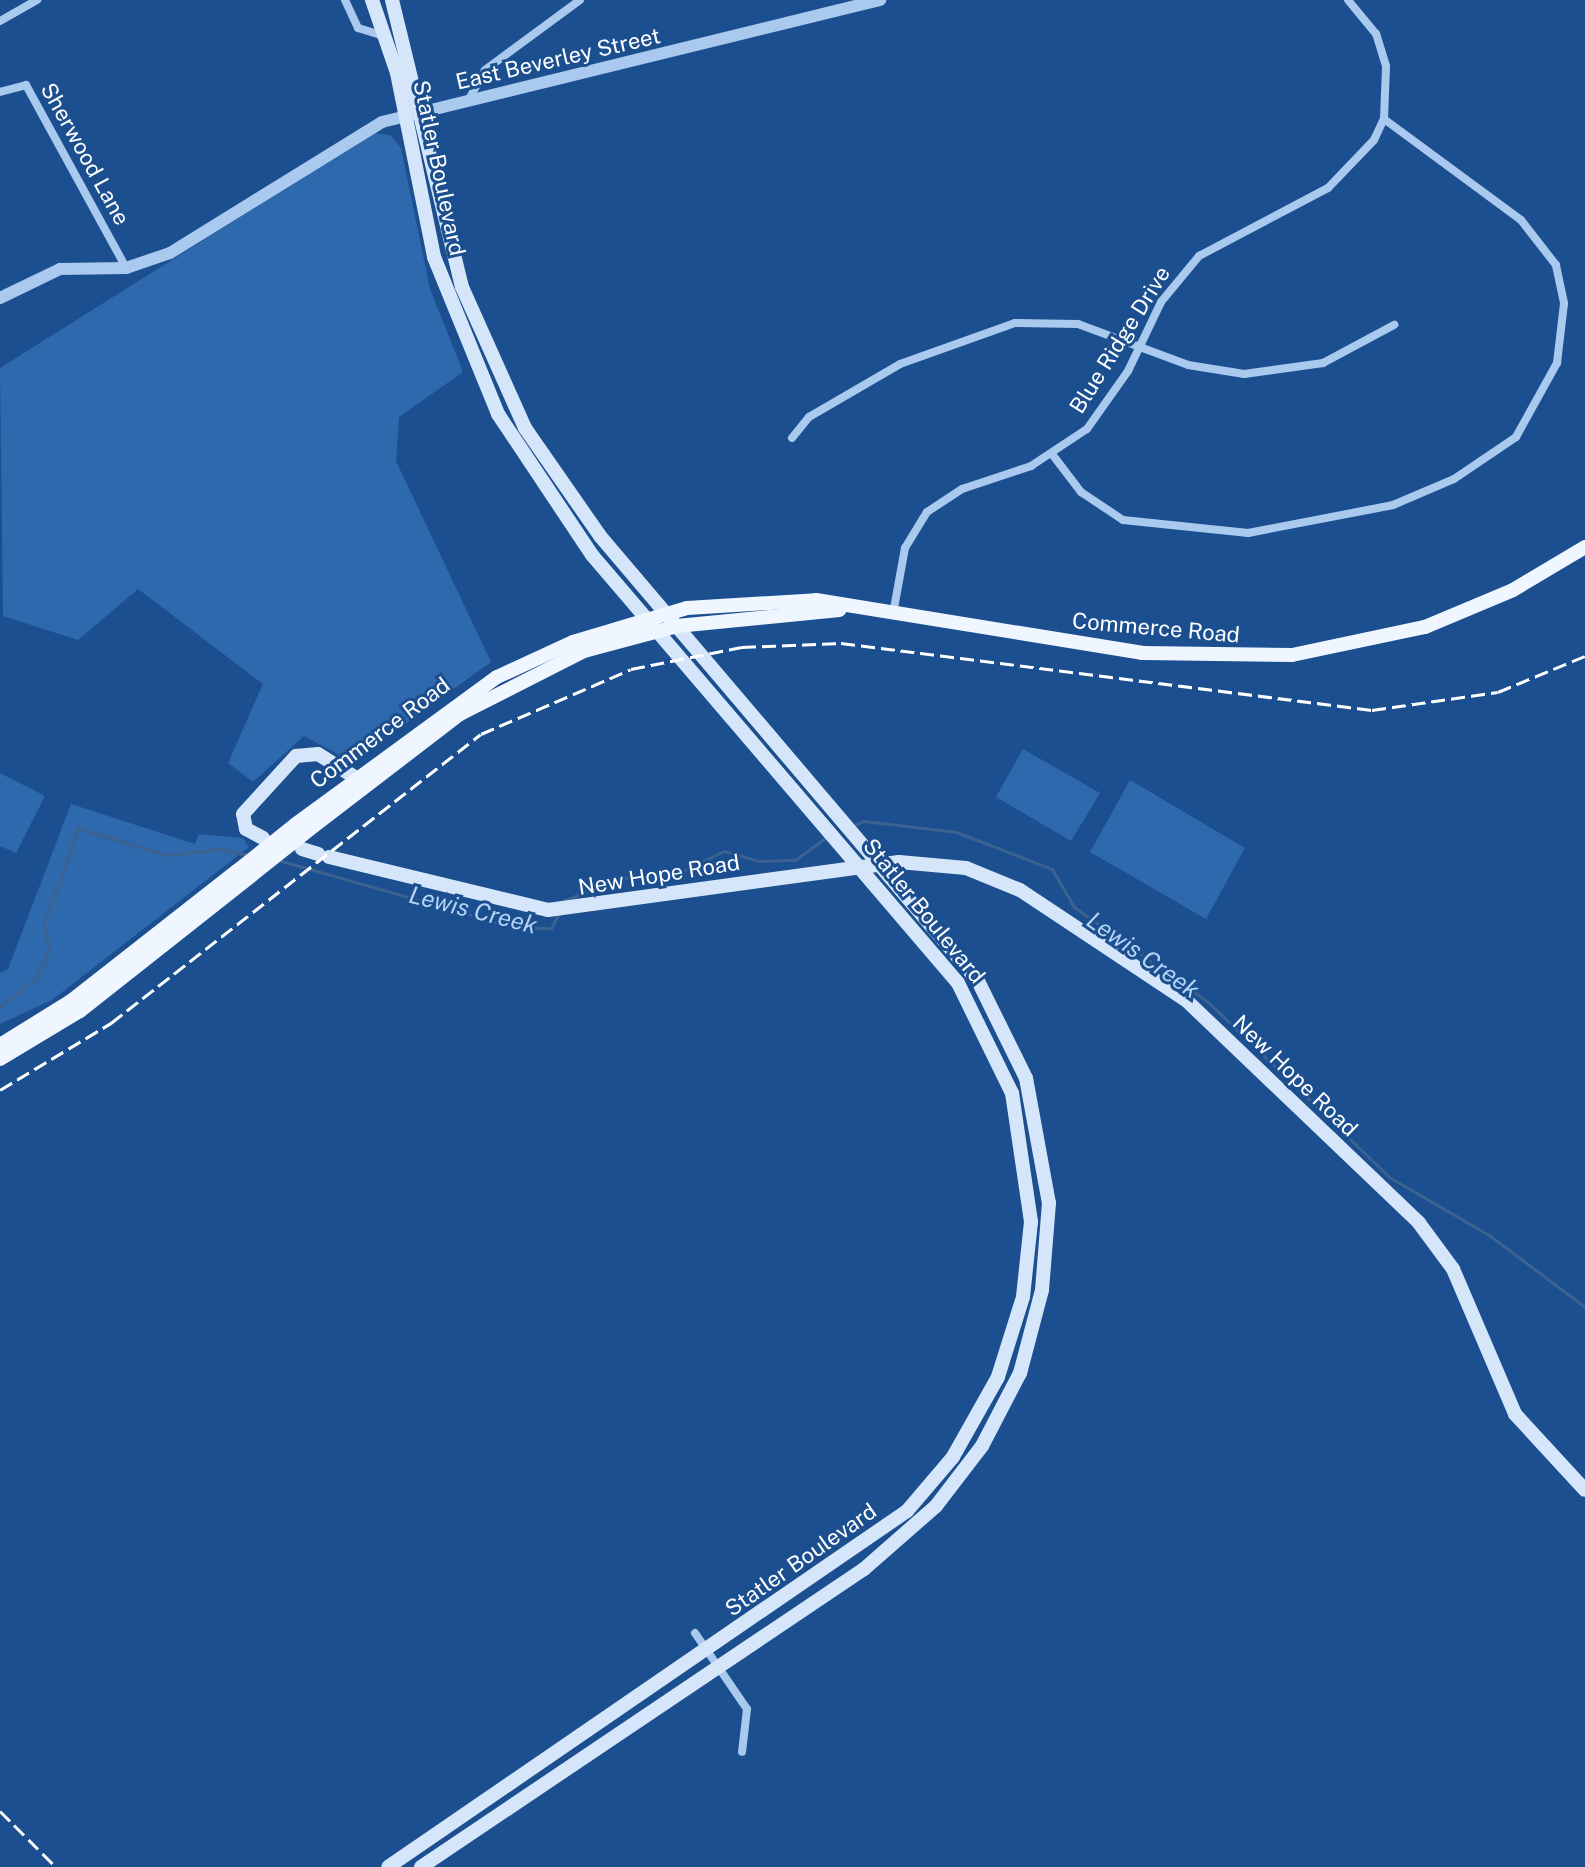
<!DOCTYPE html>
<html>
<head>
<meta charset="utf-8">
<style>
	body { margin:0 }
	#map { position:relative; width:1585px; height:1867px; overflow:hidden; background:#1b4f8f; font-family:"Public Sans",sans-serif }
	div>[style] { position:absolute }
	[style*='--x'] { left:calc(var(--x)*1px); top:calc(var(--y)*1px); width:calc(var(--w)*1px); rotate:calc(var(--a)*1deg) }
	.green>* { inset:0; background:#2e69ad }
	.stream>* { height:3px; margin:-1.5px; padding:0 1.5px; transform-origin:1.5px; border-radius:1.5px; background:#3c6290 }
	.minor>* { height:8px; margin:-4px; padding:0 4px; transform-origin:4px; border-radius:4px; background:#a9c9ee }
	.tertiary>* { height:12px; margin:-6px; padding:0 6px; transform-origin:6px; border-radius:6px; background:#a9c9ee }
	.secondary>* { height:14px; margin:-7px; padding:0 7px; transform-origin:7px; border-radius:7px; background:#d6e6fa }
	.primary>* { height:14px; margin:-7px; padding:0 7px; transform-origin:7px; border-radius:7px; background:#f0f6ff }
	.rail>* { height:3px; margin-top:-1.5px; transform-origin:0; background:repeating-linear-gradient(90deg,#fff 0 14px,transparent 0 20px) }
	.primary-bridge>* { height:14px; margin:-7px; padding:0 7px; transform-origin:7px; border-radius:7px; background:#f0f6ff }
	span { translate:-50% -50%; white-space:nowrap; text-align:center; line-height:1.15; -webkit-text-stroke:6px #1b4f8f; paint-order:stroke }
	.street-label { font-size:22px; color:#fff }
	.water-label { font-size:24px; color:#b5d3f5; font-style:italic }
</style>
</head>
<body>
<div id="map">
	<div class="green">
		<i style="clip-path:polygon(374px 133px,390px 135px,401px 148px,430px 289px,463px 372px,399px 417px,396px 461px,491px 662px,353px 762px,304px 736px,253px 782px,228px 763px,263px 684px,138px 589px,78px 640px,3px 616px,0 368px)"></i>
		<i style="clip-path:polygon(1023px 749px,1100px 793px,1071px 841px,996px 797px)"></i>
		<i style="clip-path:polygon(0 773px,45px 796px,16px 853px,0 846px)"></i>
		<i style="clip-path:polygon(1130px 780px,1245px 848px,1206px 919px,1090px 852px)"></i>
		<i style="clip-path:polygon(71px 804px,195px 844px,199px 834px,243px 838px,249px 847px,52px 1000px,0 1024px,0 973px,8px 969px)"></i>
	</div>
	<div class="stream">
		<i style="--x:852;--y:826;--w:13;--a:-23"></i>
		<i style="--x:864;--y:821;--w:93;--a:6.8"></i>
		<i style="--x:956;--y:832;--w:103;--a:21.1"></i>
		<i style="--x:1052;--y:869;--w:44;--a:59.9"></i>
		<i style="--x:1074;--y:907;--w:163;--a:35.3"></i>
		<i style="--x:1207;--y:1001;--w:253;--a:44"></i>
		<i style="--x:1389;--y:1177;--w:116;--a:30.1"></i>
		<i style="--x:1489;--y:1235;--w:120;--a:36.9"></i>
		<i style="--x:278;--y:860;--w:244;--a:15.9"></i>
		<i style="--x:513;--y:927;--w:38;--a:2"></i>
		<i style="--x:551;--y:928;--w:15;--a:-62"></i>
		<i style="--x:558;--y:903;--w:67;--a:-22"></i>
		<i style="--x:620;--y:878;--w:50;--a:-1.1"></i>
		<i style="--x:670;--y:877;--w:60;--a:-25.7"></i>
		<i style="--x:724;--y:851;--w:36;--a:16"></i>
		<i style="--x:759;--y:861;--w:36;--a:-2"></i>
		<i style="--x:795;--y:860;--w:39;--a:-36"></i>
		<i style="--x:0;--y:1007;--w:46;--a:-38.9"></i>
		<i style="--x:36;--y:978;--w:31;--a:-65"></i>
		<i style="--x:49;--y:950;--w:26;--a:-101"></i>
		<i style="--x:44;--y:924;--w:102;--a:-70.5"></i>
		<i style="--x:78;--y:828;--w:92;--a:17.1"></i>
		<i style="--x:166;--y:855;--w:55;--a:-6.2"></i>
		<i style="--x:221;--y:849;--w:27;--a:13"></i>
	</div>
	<div class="minor">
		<i style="--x:345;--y:0;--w:31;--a:65"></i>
		<i style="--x:358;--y:28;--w:28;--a:17"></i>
		<i style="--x:0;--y:21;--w:43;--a:-29.6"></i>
		<i style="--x:0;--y:92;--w:27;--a:-15"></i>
		<i style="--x:26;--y:85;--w:209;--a:61.3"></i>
		<i style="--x:468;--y:101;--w:35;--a:-61"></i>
		<i style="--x:485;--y:70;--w:118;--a:-36.4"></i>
		<i style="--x:792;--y:438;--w:27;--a:-51"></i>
		<i style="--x:809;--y:417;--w:105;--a:-30.2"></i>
		<i style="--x:900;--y:364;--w:122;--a:-19.6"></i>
		<i style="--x:1015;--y:323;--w:63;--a:0.9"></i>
		<i style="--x:1078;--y:324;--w:117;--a:20.4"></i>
		<i style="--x:1188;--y:365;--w:57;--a:9.1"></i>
		<i style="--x:1244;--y:374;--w:80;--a:-7.9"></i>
		<i style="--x:1323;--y:363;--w:81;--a:-28.2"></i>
		<i style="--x:1052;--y:454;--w:48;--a:52.7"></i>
		<i style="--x:1081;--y:492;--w:50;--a:33.7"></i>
		<i style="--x:1123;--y:520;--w:126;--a:5.9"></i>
		<i style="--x:1248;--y:533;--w:148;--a:-10.9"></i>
		<i style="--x:1393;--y:505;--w:66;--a:-23.1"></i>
		<i style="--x:1454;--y:479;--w:75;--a:-34.1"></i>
		<i style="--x:1516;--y:437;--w:85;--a:-61"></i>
		<i style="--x:1557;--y:363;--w:60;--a:-83.3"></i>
		<i style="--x:1564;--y:303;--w:39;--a:-102"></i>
		<i style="--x:1556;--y:265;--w:57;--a:-127.9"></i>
		<i style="--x:1521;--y:220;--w:170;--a:-143.6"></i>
		<i style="--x:893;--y:614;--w:67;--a:-79.7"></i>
		<i style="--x:905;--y:548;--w:42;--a:-58.6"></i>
		<i style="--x:927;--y:512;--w:42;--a:-33.3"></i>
		<i style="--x:962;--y:489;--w:73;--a:-18.4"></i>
		<i style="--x:1031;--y:466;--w:67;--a:-33.5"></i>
		<i style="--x:1087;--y:429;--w:71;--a:-54.7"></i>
		<i style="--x:1128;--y:371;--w:76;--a:-64.4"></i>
		<i style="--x:1161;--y:302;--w:60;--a:-50.4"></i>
		<i style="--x:1199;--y:256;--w:146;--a:-27.8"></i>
		<i style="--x:1328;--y:188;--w:66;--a:-46.2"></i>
		<i style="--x:1374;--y:140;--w:23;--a:-65"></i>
		<i style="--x:1384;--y:119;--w:53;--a:-87.8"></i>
		<i style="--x:1386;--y:66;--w:34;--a:-107"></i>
		<i style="--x:1376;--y:34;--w:44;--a:-129.5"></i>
		<i style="--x:695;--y:1633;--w:92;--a:55.6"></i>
		<i style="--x:747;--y:1709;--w:43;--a:96.6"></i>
	</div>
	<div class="tertiary">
		<i style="--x:0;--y:298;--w:67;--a:-25.8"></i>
		<i style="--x:60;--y:269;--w:66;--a:-0.9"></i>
		<i style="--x:126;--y:268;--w:46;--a:-18.8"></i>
		<i style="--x:170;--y:253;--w:249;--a:-31.7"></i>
		<i style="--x:382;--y:122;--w:513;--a:-13.77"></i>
	</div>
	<div class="secondary">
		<i style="--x:372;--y:0;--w:77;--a:71.1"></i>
		<i style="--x:397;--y:73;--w:188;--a:78.6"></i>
		<i style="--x:434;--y:257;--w:170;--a:67.8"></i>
		<i style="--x:498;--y:414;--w:169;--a:56.3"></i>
		<i style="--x:592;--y:555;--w:563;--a:49.46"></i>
		<i style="--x:958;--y:983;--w:123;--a:63.9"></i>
		<i style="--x:1012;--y:1093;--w:130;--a:81.6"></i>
		<i style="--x:1031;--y:1222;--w:75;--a:96.1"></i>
		<i style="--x:1023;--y:1297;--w:84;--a:107.4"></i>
		<i style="--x:998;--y:1377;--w:92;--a:119.4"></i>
		<i style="--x:953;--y:1457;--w:71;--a:130.4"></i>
		<i style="--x:907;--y:1511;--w:629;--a:145.55"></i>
		<i style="--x:392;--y:0;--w:295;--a:76.3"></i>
		<i style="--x:462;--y:287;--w:154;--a:65.9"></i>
		<i style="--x:525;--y:428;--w:131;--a:55.2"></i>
		<i style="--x:600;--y:536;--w:584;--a:49.65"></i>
		<i style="--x:978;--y:981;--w:108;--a:63.7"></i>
		<i style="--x:1026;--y:1078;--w:127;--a:79.6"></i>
		<i style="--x:1049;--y:1203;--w:87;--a:94.6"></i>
		<i style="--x:1042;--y:1290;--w:86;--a:104.8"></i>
		<i style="--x:1020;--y:1373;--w:82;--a:117.5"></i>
		<i style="--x:982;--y:1446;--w:76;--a:127.5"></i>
		<i style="--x:936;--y:1506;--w:96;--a:138.8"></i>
		<i style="--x:864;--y:1569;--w:534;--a:146.07"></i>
		<i style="--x:263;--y:838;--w:19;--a:-152"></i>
		<i style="--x:246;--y:829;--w:15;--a:-101"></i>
		<i style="--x:243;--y:814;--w:79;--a:-47.6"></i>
		<i style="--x:296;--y:756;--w:22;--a:-5"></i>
		<i style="--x:318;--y:754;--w:54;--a:32.2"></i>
		<i style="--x:302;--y:849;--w:17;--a:17"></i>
		<i style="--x:329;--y:857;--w:225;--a:13.6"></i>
		<i style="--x:548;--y:910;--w:354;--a:-7.8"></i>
		<i style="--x:899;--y:862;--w:67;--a:5.1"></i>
		<i style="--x:966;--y:868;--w:58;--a:22.2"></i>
		<i style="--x:1020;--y:890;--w:201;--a:33.6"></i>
		<i style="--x:1187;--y:1001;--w:321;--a:43.7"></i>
		<i style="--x:1419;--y:1223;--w:57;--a:53.5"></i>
		<i style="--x:1453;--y:1269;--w:158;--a:66.8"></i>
		<i style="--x:1515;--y:1414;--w:103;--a:47.4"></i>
	</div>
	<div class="primary">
		<i style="--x:296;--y:824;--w:249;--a:-36.2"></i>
		<i style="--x:497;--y:677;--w:84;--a:-24.7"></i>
		<i style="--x:573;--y:642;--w:119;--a:-16.6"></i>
		<i style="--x:687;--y:608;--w:129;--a:-3.5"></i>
		<i style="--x:816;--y:600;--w:330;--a:9.2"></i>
		<i style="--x:1142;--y:653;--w:150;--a:0.8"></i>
		<i style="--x:1292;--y:655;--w:136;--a:-11.9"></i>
		<i style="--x:1425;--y:627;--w:95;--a:-22.8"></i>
		<i style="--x:1513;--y:590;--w:84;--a:-30.8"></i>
		<i style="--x:310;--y:829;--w:189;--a:-37.5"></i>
		<i style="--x:460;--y:714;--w:139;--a:-26.9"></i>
		<i style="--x:584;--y:651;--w:96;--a:-15"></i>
		<i style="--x:677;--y:626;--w:163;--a:-5.6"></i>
		<i style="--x:0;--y:1045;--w:84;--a:-31.8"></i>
		<i style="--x:71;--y:1001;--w:211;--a:-38.1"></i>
		<i style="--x:0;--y:1059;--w:93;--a:-31"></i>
		<i style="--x:80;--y:1011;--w:219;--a:-38.3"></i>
	</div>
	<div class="rail">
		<i style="--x:0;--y:1090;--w:130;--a:-31.1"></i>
		<i style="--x:111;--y:1023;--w:469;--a:-38"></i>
		<i style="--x:481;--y:734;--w:163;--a:-23.4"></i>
		<i style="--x:631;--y:669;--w:113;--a:-11.2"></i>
		<i style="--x:742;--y:647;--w:99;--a:-2.3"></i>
		<i style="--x:841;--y:643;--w:535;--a:7.19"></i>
		<i style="--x:1372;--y:710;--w:127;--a:-8.1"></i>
		<i style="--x:1498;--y:692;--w:94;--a:-22.5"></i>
		<i style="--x:0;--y:1811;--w:79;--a:45"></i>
	</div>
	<div class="primary-bridge">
		<i style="--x:237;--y:871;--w:75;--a:-38.5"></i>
		<i style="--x:252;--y:875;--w:74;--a:-38.4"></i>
	</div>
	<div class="street-label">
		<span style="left:558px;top:59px;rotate:-13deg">East Beverley Street</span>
		<span style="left:85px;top:154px;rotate:61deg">Sherwood Lane</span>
		<span style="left:439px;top:168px;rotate:78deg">Statler Boulevard</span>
		<span style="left:1120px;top:340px;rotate:-58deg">Blue Ridge Drive</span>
		<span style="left:1156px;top:628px;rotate:5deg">Commerce Road</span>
		<span style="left:380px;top:733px;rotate:-37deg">Commerce Road</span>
		<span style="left:659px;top:875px;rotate:-9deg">New Hope Road</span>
		<span style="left:924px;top:911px;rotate:51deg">Statler Boulevard</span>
		<span style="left:1295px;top:1076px;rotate:44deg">New Hope Road</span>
		<span style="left:801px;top:1560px;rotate:-35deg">Statler Boulevard</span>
	</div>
	<div class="water-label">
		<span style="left:473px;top:910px;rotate:14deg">Lewis Creek</span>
		<span style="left:1143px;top:955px;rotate:35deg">Lewis Creek</span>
	</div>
</div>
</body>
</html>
